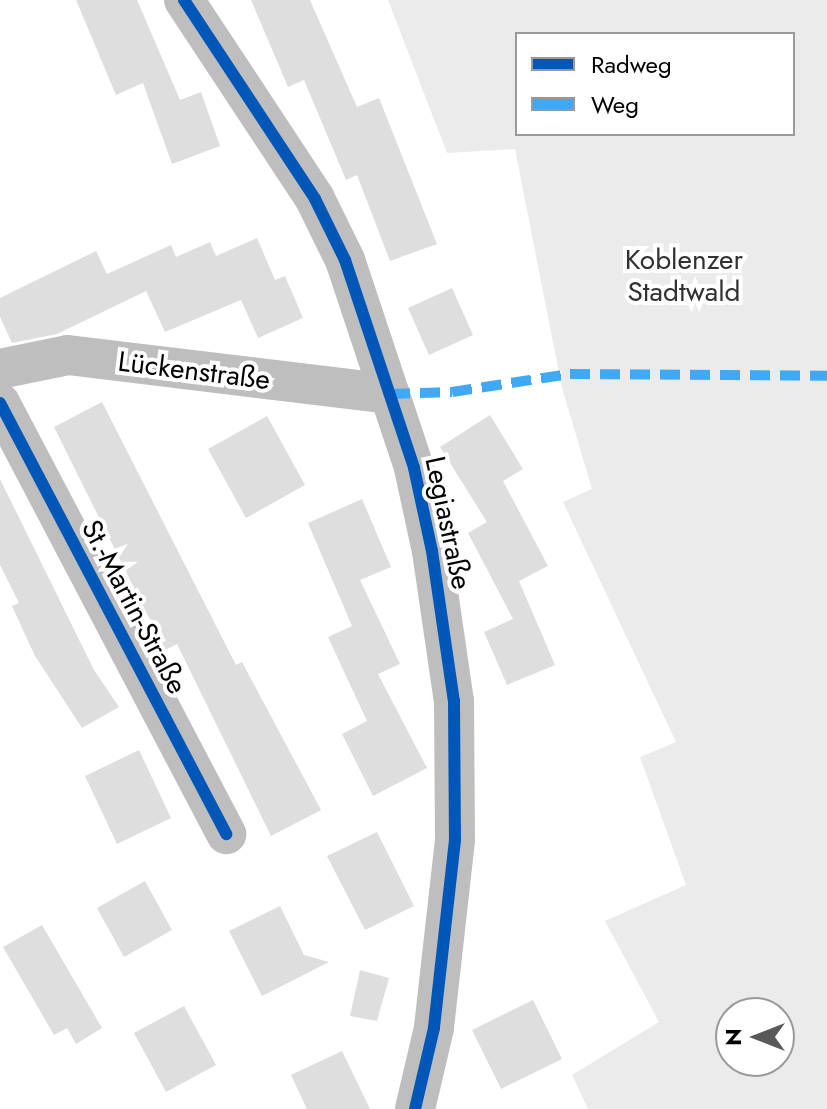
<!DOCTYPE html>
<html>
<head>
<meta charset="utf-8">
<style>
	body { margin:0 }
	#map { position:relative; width:827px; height:1109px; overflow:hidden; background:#fff; font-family:Jost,sans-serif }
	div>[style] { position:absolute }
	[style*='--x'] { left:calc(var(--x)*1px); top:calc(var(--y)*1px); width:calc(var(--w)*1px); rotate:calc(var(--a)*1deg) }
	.green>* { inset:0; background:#ebebeb }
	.building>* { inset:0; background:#dedede }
	.minor>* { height:40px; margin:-20px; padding:0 20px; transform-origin:20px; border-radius:20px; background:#bebebe }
	.quiet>* { height:10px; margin-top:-5px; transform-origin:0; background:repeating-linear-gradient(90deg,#3fa9f5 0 20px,transparent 0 30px) }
	.cycleway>* { height:12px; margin:-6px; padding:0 6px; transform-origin:6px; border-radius:6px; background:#0057b8 }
	span { translate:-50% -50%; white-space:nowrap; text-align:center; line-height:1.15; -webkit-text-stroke:8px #fff; paint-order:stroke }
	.park-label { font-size:28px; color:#313131 }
	.street-label { font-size:28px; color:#000 }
	.legend { position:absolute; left:515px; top:32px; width:280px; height:104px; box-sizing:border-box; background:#fff; border:2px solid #999; margin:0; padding:10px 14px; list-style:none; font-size:24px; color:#000 }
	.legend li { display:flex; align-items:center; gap:16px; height:40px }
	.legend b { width:40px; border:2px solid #999 }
	.north { position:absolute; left:715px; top:997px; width:80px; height:80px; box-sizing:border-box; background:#fff; border:2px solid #999; border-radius:50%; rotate:270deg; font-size:22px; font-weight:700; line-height:32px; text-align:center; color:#000 }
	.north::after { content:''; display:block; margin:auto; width:28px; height:36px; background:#595959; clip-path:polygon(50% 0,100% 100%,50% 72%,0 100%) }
</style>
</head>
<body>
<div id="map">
	<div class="green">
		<i style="clip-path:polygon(evenodd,388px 0,827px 0,827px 1109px,588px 1109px,572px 1075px,659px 1022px,605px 921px,686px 885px,640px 757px,676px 742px,563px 502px,592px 489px,562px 388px,515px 149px,447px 153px,388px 0,517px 34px,793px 34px,793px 134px,517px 134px,517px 34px,388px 0,731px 1013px,779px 1013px,779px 1061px,731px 1061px,731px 1013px)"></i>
	</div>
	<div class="building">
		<i style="clip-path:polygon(76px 0,137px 0,180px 100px,201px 92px,220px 146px,172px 164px,143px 83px,116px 95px)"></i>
		<i style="clip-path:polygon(251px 0,310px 0,357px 107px,379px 98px,437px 244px,390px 261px,357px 175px,346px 180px,304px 80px,288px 87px)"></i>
		<i style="clip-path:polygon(257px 238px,275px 280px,285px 276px,303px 318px,258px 338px,241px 300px,165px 332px,146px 291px,57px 334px,12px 343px,0 317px,0 298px,96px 251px,107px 274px,171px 245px,176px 257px,210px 242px,216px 256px)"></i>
		<i style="clip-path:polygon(452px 288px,473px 335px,429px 355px,408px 308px)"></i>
		<i style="clip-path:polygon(102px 402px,236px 665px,242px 662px,321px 810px,271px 836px,177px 644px,165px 650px,54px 427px)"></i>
		<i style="clip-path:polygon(490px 415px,523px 469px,503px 481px,548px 566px,519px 581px,555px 665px,507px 685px,484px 632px,513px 619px,468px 533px,487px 522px,440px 447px)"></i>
		<i style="clip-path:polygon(267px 416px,305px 485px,246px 518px,208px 449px)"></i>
		<i style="clip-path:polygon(0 479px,94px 670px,119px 707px,82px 728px,35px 656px,12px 606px,19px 603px,0 565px)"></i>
		<i style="clip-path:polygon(362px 499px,391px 567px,360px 580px,400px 664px,378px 674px,427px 768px,373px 796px,342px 734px,367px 721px,328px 637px,352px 626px,308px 523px)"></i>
		<i style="clip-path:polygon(139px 750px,171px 818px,117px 844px,85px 776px)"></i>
		<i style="clip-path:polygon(377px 832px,414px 906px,365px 930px,327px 856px)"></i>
		<i style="clip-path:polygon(145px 881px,172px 930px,124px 957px,97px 908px)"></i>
		<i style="clip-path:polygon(280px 906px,304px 955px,329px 962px,262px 996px,229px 931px)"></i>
		<i style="clip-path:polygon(42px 925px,102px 1028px,76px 1044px,67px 1028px,54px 1035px,3px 947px)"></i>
		<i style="clip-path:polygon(360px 970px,389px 978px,377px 1021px,350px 1016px)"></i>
		<i style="clip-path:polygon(533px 1000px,562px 1059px,501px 1089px,472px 1030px)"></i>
		<i style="clip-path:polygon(184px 1006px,216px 1065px,166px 1092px,134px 1033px)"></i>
		<i style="clip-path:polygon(342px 1051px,370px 1109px,307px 1109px,291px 1075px)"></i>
	</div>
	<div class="minor">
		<i style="--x:184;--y:0;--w:238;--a:56.6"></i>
		<i style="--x:315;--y:199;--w:68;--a:63.8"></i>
		<i style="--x:345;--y:260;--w:219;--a:71.6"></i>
		<i style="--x:414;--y:468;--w:85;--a:77.8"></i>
		<i style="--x:432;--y:551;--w:152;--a:81.7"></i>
		<i style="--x:454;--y:701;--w:139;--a:89.6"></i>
		<i style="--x:455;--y:840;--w:189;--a:96.4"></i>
		<i style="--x:434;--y:1028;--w:83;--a:103.2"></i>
		<i style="--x:0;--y:369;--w:69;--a:-11.6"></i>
		<i style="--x:68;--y:355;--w:324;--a:6.9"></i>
		<i style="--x:0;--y:403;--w:487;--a:62.3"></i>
	</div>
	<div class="quiet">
		<i style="--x:390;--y:394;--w:62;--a:-1.8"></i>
		<i style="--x:452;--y:392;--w:119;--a:-8.7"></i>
		<i style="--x:570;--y:374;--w:257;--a:0.4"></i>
	</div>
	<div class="cycleway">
		<i style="--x:184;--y:0;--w:238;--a:56.6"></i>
		<i style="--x:315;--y:199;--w:68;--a:63.8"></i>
		<i style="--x:345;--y:260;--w:219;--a:71.6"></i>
		<i style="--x:414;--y:468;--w:85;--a:77.8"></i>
		<i style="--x:432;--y:551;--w:152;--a:81.7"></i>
		<i style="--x:454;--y:701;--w:139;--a:89.6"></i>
		<i style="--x:455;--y:840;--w:189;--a:96.4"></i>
		<i style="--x:434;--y:1028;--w:83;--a:103.2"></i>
		<i style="--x:0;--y:403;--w:487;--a:62.3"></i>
	</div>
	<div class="park-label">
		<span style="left:684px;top:276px">Koblenzer<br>Stadtwald</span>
	</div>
	<div class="street-label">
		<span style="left:194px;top:371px;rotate:7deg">Lückenstraße</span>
		<span style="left:448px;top:523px;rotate:78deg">Legiastraße</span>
		<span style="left:134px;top:607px;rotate:62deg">St.-Martin-Straße</span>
	</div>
	<ul class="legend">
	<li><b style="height:10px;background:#0057b8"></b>Radweg</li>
	<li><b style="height:10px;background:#3fa9f5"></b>Weg</li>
	</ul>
	<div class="north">N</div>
</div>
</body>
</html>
